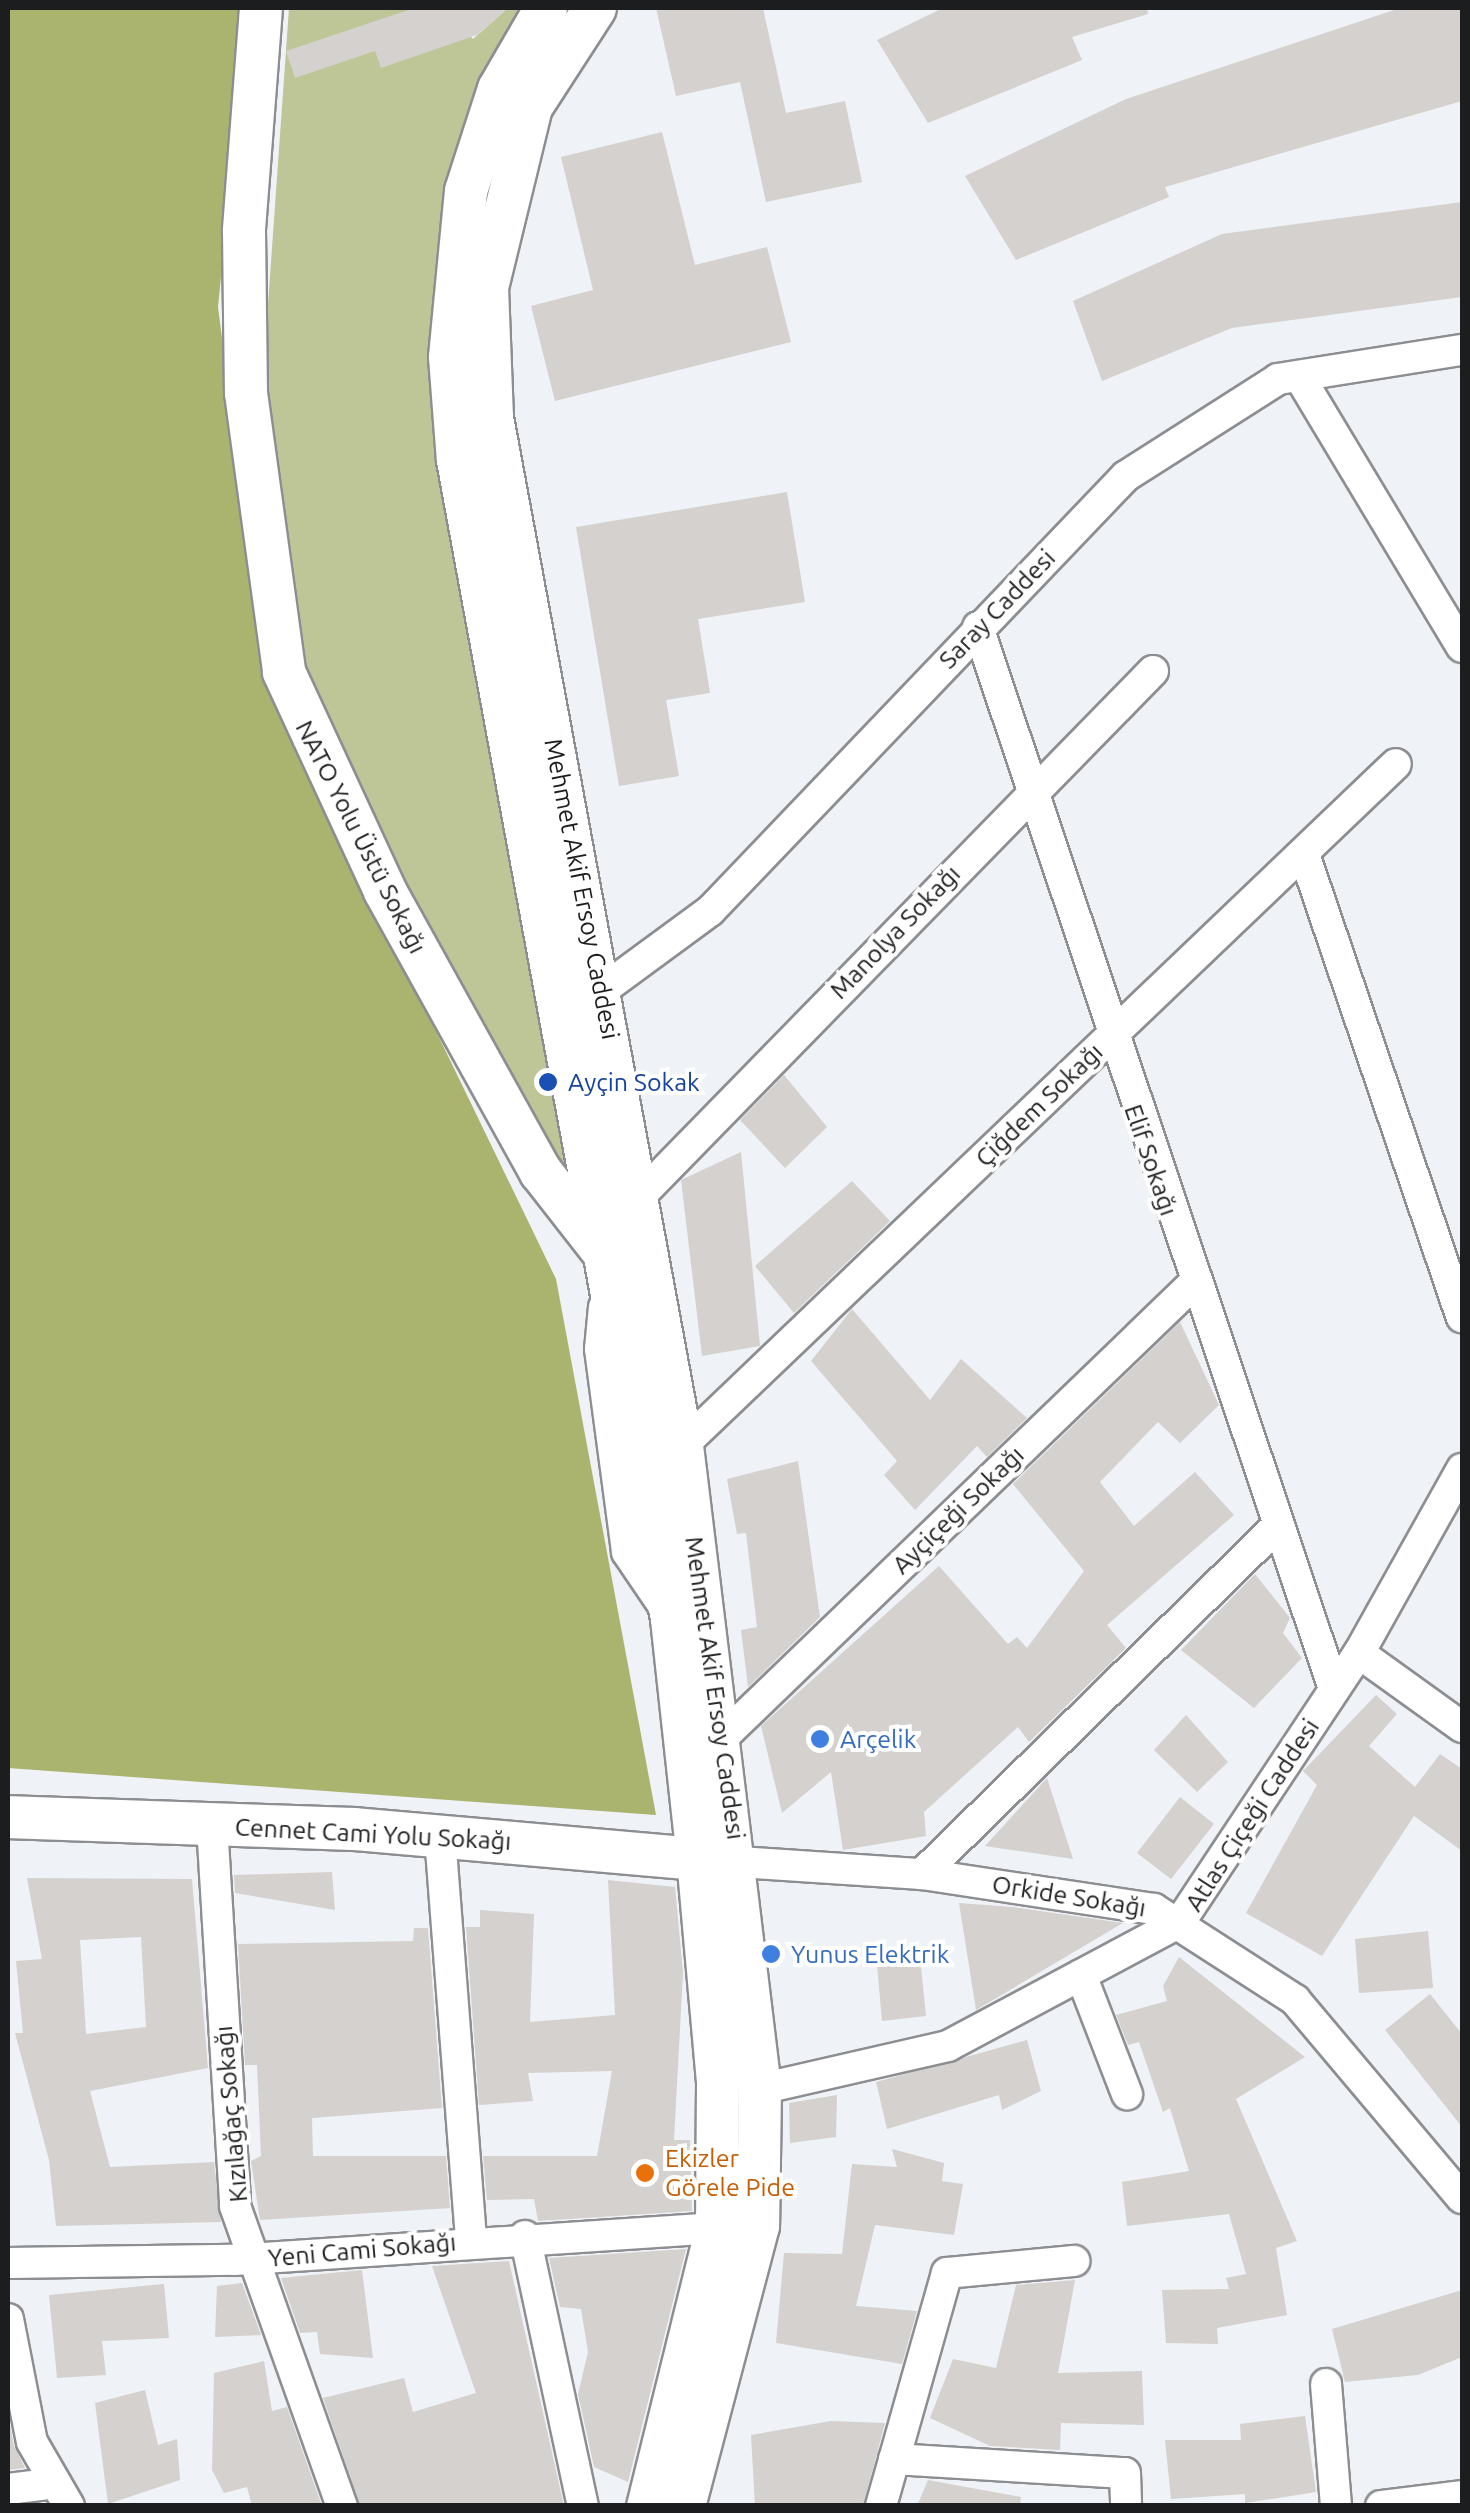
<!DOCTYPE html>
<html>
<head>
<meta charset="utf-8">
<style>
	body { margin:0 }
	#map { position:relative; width:1470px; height:2513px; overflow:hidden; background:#eff2f6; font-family:Ubuntu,sans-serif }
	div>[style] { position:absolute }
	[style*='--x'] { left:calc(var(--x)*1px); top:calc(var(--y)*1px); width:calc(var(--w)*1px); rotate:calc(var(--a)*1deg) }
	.green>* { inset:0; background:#bec597 }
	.forest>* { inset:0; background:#abb46f }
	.building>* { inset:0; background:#d5d1ce }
	.roads { filter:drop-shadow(2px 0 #8c8e92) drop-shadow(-2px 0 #8c8e92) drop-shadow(0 2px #8c8e92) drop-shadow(0 -2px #8c8e92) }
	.street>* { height:30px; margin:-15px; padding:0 15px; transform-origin:15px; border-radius:15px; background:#fff }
	.secondary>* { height:42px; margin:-21px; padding:0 21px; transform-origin:21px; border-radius:21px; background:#fff }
	.dots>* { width:28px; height:28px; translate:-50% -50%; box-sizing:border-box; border:5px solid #fff; border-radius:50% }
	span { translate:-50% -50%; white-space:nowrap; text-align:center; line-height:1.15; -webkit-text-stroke:8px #fff; paint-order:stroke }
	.street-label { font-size:25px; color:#1c1d1e }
	.transit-label { font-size:25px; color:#164399 }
	.left { translate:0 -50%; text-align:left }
	.shop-label { font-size:25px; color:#366cbe }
	.food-label { font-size:25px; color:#c56008 }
	.frame { position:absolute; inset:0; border:10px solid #1c1d1e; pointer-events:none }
</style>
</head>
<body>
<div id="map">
	<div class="green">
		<i style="clip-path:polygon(289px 8px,444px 8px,473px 39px,508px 8px,523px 8px,439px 227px,437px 442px,570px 1171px,562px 1177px,418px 917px,311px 688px,282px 552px,265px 347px)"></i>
	</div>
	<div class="forest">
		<i style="clip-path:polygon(8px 8px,248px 8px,218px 307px,266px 680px,556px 1279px,656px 1815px,8px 1768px)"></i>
	</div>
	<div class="building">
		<i style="clip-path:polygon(414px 8px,508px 8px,477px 35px,381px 68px,375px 51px,295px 78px,286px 51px)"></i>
		<i style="clip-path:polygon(656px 8px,763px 8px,786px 113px,845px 101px,862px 182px,766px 202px,740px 82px,676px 96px)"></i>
		<i style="clip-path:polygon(943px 8px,1147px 8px,1148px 14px,1072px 37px,1082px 60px,928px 123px,877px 40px)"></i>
		<i style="clip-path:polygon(1400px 8px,1462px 8px,1462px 101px,1165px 187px,1169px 197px,1016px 260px,965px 176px,1126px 99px)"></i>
		<i style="clip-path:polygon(662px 132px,695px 265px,767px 247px,791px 342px,555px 401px,531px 306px,593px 290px,561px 157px)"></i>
		<i style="clip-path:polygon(1462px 202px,1462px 297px,1232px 328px,1102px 381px,1073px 301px,1222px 234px)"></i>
		<i style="clip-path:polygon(787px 492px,805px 602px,698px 619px,710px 693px,666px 700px,679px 776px,619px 786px,576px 527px)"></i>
		<i style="clip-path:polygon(784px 1075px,827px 1127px,785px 1168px,740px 1120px)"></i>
		<i style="clip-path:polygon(741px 1152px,760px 1346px,702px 1356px,681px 1180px)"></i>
		<i style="clip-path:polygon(852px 1181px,890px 1221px,794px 1313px,755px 1266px)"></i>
		<i style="clip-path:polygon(852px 1309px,930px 1400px,961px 1359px,1027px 1418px,987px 1457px,977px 1446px,915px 1510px,884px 1475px,897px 1461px,811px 1361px)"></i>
		<i style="clip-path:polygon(1180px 1322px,1219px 1405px,1180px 1443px,1158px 1422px,1100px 1482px,1134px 1526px,1195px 1472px,1234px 1515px,1107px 1625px,1126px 1648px,1029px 1742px,1018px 1727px,924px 1812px,926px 1836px,843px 1850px,831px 1772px,782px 1813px,761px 1726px,939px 1566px,1008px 1644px,1017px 1637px,1027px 1648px,1084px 1571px,1013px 1484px)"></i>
		<i style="clip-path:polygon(798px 1461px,820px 1617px,748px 1687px,741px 1630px,757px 1627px,746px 1533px,737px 1534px,727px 1479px)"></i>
		<i style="clip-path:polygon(1255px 1574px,1290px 1618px,1283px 1633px,1302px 1658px,1254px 1708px,1181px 1650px)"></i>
		<i style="clip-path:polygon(1376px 1695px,1397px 1714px,1369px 1746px,1415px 1787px,1440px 1754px,1462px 1769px,1462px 1851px,1414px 1816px,1322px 1956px,1246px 1913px,1317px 1785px,1303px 1771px)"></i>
		<i style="clip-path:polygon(1186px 1715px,1228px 1762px,1197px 1792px,1154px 1750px)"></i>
		<i style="clip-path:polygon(1047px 1778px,1073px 1859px,985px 1846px)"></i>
		<i style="clip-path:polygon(1180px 1797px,1214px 1824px,1171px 1879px,1137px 1853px)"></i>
		<i style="clip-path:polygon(332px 1872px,335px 1910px,235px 1893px,234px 1875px)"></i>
		<i style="clip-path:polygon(evenodd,27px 1878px,192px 1879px,208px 2068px,90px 2091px,110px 2167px,214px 2162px,221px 2222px,56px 2226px,49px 2160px,15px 2033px,23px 2033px,16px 1961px,42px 1959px,27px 1878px,141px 1937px,146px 2027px,86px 2034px,80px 1940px,141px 1937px)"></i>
		<i style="clip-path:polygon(608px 1880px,675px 1887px,683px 1973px,674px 2140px,690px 2140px,692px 2211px,538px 2221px,534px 2199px,487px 2200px,483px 2156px,597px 2156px,612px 2071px,528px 2073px,533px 2101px,479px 2105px,466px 1927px,480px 1927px,480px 1910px,534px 1914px,530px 2022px,615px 2015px)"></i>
		<i style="clip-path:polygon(959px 1903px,1012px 1907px,1123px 1923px,976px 2010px)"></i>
		<i style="clip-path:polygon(414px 1928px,428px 1928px,442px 2108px,312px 2118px,313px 2156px,446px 2156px,450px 2208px,260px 2220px,251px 2161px,261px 2156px,257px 2065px,245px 2065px,238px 1944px,413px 1941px)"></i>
		<i style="clip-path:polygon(1428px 1931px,1433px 1988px,1359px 1993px,1355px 1939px)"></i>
		<i style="clip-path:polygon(919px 1948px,926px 2016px,882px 2021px,876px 1954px)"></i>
		<i style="clip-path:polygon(1179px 1957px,1305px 2057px,1236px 2099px,1297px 2241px,1276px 2248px,1287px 2315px,1217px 2328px,1218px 2344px,1166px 2343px,1162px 2290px,1229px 2289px,1226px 2278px,1246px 2274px,1229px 2214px,1127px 2226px,1122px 2182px,1189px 2171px,1170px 2108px,1163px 2112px,1139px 2042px,1128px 2045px,1116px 2015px,1167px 2001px,1163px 1986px)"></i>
		<i style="clip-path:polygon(1430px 1994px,1462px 2034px,1462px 2127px,1385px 2030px)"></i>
		<i style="clip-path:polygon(1027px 2040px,1041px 2091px,1002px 2110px,999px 2095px,887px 2129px,876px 2082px)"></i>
		<i style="clip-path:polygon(837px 2095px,836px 2137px,790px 2143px,789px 2103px)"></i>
		<i style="clip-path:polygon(892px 2149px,944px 2163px,942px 2181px,963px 2184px,954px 2235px,875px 2225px,856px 2306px,917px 2311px,902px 2364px,776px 2343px,784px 2253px,842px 2254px,852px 2164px,897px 2167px)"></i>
		<i style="clip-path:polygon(686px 2249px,628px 2482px,594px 2467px,578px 2394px,588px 2352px,581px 2309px,560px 2307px,549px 2258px)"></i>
		<i style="clip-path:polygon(509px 2261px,564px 2506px,360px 2506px,323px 2398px,404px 2378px,413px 2412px,476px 2393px,432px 2266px)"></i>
		<i style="clip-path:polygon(362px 2270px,373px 2358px,320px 2354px,317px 2332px,300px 2333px,281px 2278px)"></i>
		<i style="clip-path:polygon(1075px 2280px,1058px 2373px,1142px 2371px,1144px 2425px,1061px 2423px,1060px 2450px,990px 2446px,930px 2418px,953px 2359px,996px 2368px,1016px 2285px)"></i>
		<i style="clip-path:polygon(242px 2283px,261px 2335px,215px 2337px,217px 2286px)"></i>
		<i style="clip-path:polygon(164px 2284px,169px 2338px,102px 2341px,106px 2375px,57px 2378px,49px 2295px)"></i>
		<i style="clip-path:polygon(1462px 2290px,1462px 2357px,1418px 2375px,1345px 2382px,1332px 2329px)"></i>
		<i style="clip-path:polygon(264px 2361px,272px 2411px,287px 2407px,322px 2506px,252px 2506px,247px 2487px,224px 2493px,212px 2470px,214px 2373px)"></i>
		<i style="clip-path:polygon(145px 2390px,158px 2445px,177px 2439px,180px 2480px,108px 2504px,95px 2403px)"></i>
		<i style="clip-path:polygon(8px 2414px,14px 2446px,25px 2468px,8px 2470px)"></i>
		<i style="clip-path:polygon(1305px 2416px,1316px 2492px,1245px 2503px,1245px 2494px,1171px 2499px,1165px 2440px,1241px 2440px,1240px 2424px)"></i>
		<i style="clip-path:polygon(831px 2421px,885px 2423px,863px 2506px,755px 2506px,751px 2435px)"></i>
		<i style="clip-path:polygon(928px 2480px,1021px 2497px,1020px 2506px,917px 2506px)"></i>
	</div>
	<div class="roads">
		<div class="street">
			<i style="--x:1299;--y:376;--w:316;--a:59"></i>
			<i style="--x:978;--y:627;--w:1120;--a:71.47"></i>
			<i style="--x:1306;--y:860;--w:483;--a:71.2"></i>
			<i style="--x:601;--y:991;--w:135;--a:-36.3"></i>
			<i style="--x:710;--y:911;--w:602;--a:-46.28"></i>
			<i style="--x:1126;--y:476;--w:180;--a:-32.5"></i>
			<i style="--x:1278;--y:379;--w:186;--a:-9"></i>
			<i style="--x:640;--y:1196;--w:734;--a:-45.66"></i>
			<i style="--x:604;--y:1307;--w:42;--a:95.4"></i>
			<i style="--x:600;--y:1349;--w:205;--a:82.4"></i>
			<i style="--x:627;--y:1552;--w:71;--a:55.9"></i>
			<i style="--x:682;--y:1446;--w:987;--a:-43.69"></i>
			<i style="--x:1359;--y:1653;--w:127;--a:35.7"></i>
			<i style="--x:723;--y:1737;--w:653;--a:-43.94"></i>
			<i style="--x:212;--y:1825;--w:382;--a:86.5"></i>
			<i style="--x:235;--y:2206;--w:319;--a:70.4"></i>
			<i style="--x:440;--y:1836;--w:407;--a:85.6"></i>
			<i style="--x:739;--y:1862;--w:183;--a:3.8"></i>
			<i style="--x:922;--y:1874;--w:235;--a:8.6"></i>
			<i style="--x:1154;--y:1909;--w:168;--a:32.8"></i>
			<i style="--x:1295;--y:2000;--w:259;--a:49.9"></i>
			<i style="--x:922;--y:1874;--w:496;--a:-44.4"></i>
			<i style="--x:1081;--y:1975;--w:128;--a:68.9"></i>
			<i style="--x:760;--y:2089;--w:193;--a:-12.9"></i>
			<i style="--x:948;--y:2046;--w:263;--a:-28.1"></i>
			<i style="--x:1180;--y:1922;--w:323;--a:-56.4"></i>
			<i style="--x:1359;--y:1653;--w:211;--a:-60.8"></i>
			<i style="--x:525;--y:2236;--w:276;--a:77.9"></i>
			<i style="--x:8;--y:2263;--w:226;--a:-0.8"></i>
			<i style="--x:234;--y:2260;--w:484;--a:-3.8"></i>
			<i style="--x:8;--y:2319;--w:125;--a:79"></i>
			<i style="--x:32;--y:2442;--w:74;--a:60"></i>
			<i style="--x:1326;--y:2384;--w:122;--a:85.3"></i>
			<i style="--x:894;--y:2459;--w:231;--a:3.5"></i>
			<i style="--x:1125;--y:2473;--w:33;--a:88"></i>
			<i style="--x:8;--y:2489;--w:48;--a:-7.1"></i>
			<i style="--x:881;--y:2506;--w:242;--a:-74.2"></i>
			<i style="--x:947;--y:2273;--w:128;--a:-5.4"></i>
			<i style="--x:1381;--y:2506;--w:82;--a:-7"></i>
		</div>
		<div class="secondary">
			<i style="--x:261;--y:8;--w:224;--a:94.4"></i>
			<i style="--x:244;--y:231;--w:162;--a:89.3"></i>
			<i style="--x:246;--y:393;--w:282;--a:82.2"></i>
			<i style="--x:284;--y:672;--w:241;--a:65.2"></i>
			<i style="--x:385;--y:891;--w:321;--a:61"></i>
			<i style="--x:541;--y:1172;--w:104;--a:52"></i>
			<i style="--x:546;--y:8;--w:94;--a:120.1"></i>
			<i style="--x:499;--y:89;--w:107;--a:107.9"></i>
			<i style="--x:466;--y:191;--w:167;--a:95.5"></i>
			<i style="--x:450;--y:357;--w:103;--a:85.6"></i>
			<i style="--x:458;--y:460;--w:1179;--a:79.54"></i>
			<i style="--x:672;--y:1619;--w:240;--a:83.8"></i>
			<i style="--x:698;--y:1858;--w:227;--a:84.9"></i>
			<i style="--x:718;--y:2084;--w:144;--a:90.4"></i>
			<i style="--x:717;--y:2228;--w:286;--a:103.9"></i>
			<i style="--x:595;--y:8;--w:118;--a:122.9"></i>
			<i style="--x:531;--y:107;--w:186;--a:103.7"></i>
			<i style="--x:487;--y:288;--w:130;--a:87.8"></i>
			<i style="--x:492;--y:418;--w:1045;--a:79.53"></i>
			<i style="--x:682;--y:1446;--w:648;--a:83.08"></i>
			<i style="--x:760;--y:2089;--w:137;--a:90.8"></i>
			<i style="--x:758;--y:2226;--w:290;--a:104.8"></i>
			<i style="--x:8;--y:1817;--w:346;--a:2"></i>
			<i style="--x:354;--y:1829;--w:370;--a:5"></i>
		</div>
	</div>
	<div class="dots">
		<i style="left:548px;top:1082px;background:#1a4fb4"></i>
		<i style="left:820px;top:1739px;background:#3f7fe0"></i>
		<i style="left:771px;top:1954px;background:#3f7fe0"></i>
		<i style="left:645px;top:2173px;background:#e8710a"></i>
	</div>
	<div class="street-label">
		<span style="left:997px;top:609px;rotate:-46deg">Saray Caddesi</span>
		<span style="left:361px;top:837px;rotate:63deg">NATO Yolu Üstü Sokağı</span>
		<span style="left:582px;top:889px;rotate:79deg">Mehmet Akif Ersoy Caddesi</span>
		<span style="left:895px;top:932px;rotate:-46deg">Manolya Sokağı</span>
		<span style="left:1039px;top:1105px;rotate:-44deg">Çiğdem Sokağı</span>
		<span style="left:1151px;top:1160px;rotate:71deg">Elif Sokağı</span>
		<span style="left:958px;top:1510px;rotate:-44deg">Ayçiçeği Sokağı</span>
		<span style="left:715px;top:1688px;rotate:82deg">Mehmet Akif Ersoy Caddesi</span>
		<span style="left:1252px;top:1815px;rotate:-57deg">Atlas Çiçeği Caddesi</span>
		<span style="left:373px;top:1834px;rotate:3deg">Cennet Cami Yolu Sokağı</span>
		<span style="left:1069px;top:1896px;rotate:9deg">Orkide Sokağı</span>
		<span style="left:231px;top:2114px;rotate:-95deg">Kızılağaç Sokağı</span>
		<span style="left:362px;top:2250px;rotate:-5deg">Yeni Cami Sokağı</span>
	</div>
	<div class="transit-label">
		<span class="left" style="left:568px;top:1082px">Ayçin Sokak</span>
	</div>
	<div class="shop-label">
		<span class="left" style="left:840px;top:1739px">Arçelik</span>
		<span class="left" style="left:791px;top:1954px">Yunus Elektrik</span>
	</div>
	<div class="food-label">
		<span class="left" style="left:665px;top:2173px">Ekizler<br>Görele Pide</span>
	</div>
	<div class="frame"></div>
</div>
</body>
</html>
